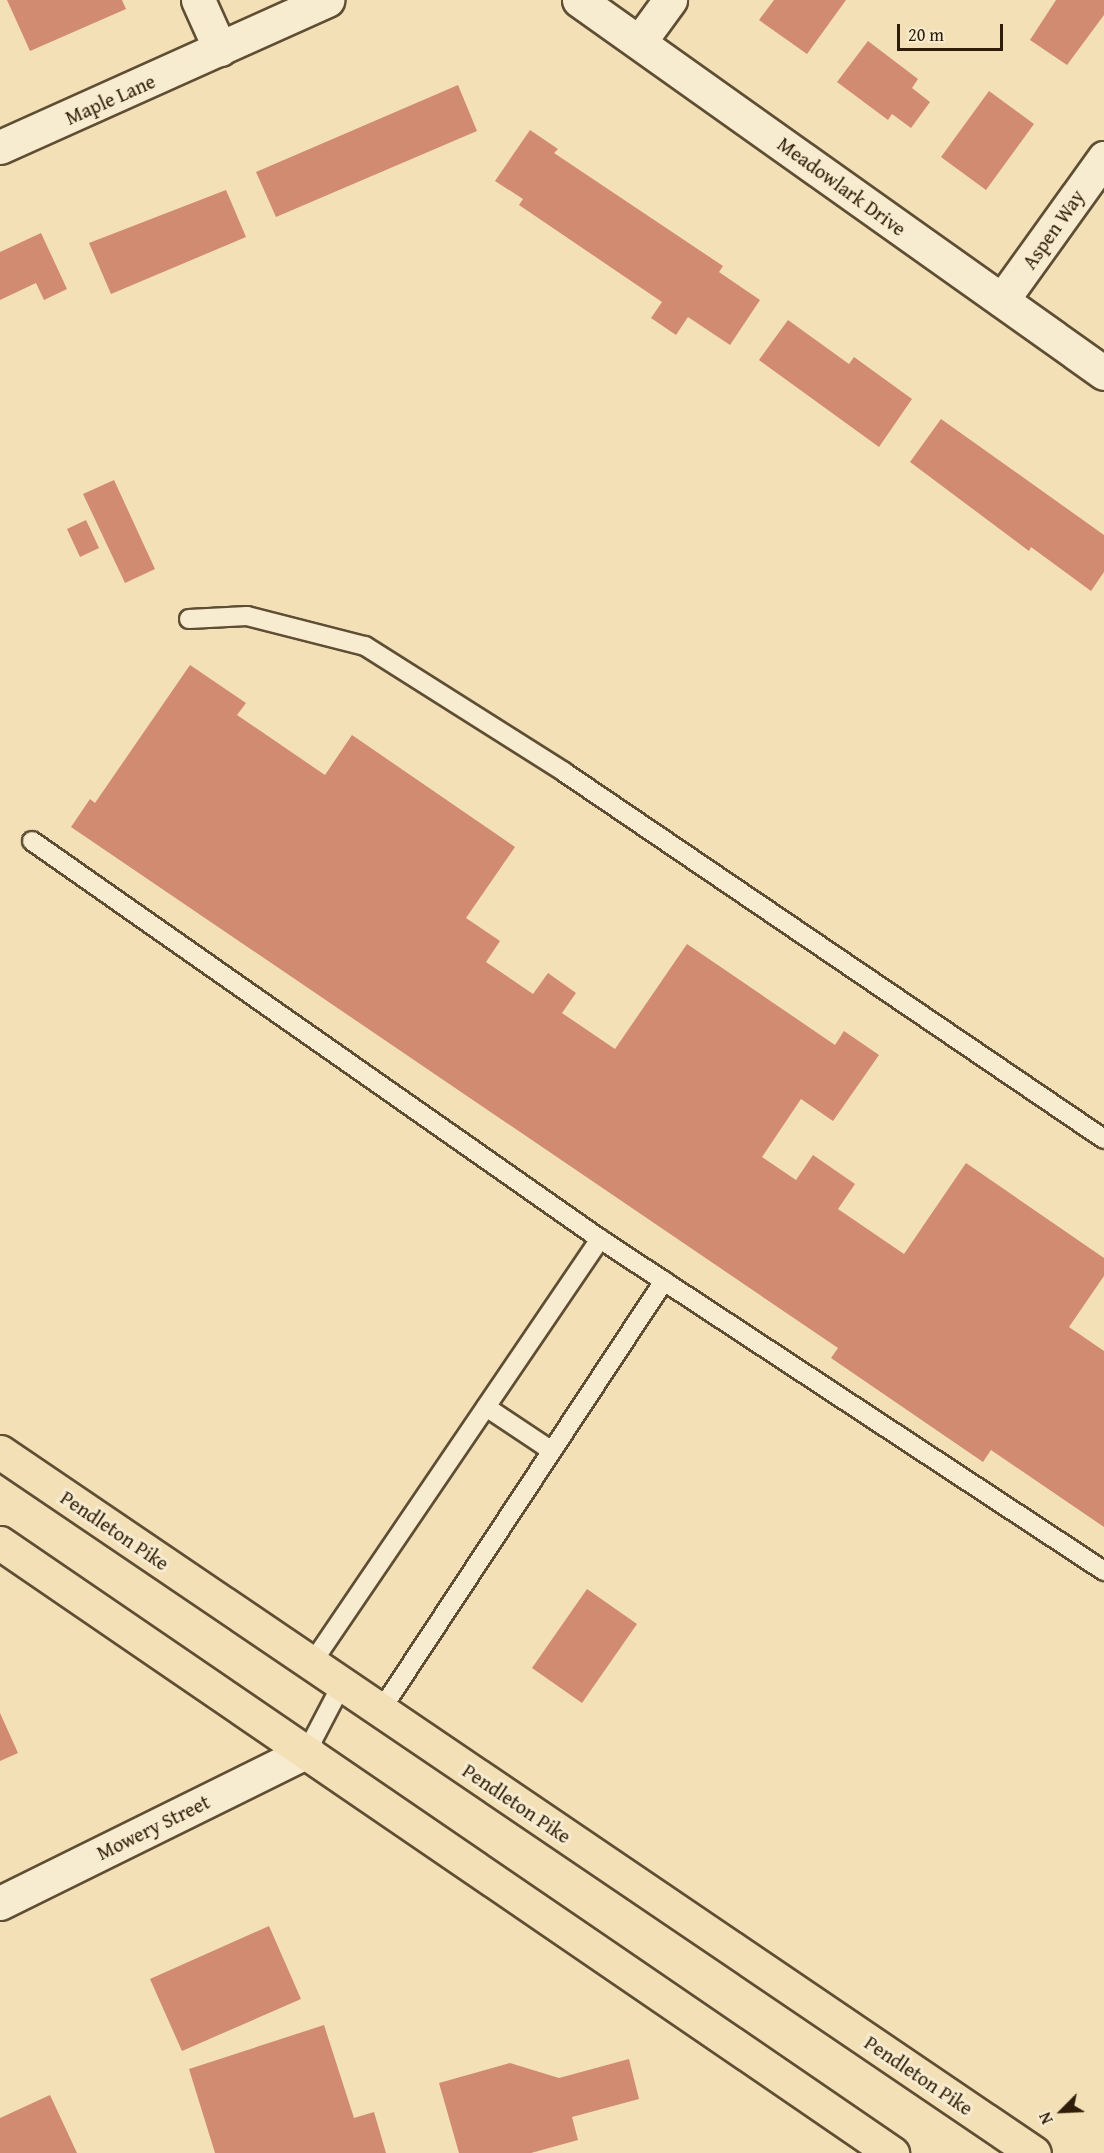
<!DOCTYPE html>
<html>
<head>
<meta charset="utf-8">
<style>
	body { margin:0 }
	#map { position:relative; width:1104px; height:2153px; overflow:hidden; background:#f3e0b7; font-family:"Gentium Book Plus",serif }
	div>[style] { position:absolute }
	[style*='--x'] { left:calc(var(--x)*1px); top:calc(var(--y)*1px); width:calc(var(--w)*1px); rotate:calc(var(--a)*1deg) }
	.building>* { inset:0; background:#d18b70 }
	.roads { filter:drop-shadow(2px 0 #5f4e34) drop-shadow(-2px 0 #5f4e34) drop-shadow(0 2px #5f4e34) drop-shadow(0 -2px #5f4e34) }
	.service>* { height:18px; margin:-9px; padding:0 9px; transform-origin:9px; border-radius:9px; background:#f7ebd0 }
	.minor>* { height:33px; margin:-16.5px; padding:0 16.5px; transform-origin:16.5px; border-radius:16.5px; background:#f7ebd0 }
	.primary>* { height:33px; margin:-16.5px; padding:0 16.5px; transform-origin:16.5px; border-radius:16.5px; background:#f3e0b7 }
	span { translate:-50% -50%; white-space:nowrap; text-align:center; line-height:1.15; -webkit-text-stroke:6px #f7ebd0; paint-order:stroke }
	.street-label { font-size:20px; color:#2e1d08 }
	.north { position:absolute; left:1032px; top:2081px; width:60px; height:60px; -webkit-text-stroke:4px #f7ebd0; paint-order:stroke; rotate:246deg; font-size:16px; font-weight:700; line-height:24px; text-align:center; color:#2e1d08 }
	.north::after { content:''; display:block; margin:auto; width:21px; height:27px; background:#2e1d08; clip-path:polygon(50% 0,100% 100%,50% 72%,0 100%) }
	.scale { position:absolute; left:897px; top:24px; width:106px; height:27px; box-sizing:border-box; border:3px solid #2e1d08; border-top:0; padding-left:8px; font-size:18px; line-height:21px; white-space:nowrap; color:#2e1d08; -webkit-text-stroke:4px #f7ebd0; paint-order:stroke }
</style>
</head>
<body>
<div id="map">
	<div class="building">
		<i style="clip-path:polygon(7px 0,122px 0,126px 9px,30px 51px)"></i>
		<i style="clip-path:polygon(774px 0,846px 0,807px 54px,759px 20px)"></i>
		<i style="clip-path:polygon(1056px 0,1104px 0,1104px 15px,1067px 65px,1030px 40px)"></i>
		<i style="clip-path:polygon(868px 41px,918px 79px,912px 88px,930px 102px,911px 128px,892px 114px,888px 120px,837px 82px)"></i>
		<i style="clip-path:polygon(458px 85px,477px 131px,276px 217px,256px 172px)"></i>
		<i style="clip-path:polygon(989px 91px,1034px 124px,986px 190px,941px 157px)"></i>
		<i style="clip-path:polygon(530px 130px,558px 149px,554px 153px,723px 266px,719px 272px,760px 300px,730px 345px,688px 317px,676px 335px,651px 318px,662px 302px,519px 205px,523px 199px,495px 181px)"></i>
		<i style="clip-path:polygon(226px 190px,246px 237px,111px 294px,89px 243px)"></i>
		<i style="clip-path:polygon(41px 233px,67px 289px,44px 300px,36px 283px,0 300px,0 252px)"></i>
		<i style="clip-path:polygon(788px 320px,849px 364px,854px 357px,912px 399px,879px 447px,759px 360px)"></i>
		<i style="clip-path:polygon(941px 419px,1104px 535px,1104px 572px,1091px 591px,1031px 547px,1029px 551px,910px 462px)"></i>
		<i style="clip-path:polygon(114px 480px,155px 569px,125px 583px,83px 494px)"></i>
		<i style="clip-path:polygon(86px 520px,99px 548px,80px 557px,67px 529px)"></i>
		<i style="clip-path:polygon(190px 665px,246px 703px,237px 715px,325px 775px,352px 735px,515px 847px,466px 918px,500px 941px,486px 962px,533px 994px,548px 973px,576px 993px,562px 1013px,615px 1049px,687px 944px,835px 1045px,844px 1031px,879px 1055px,833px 1121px,801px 1099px,762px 1157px,796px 1180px,813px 1155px,855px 1184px,838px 1209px,904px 1254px,966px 1163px,1104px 1258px,1104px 1276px,1069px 1327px,1104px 1351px,1104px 1527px,991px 1450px,983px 1462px,831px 1358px,838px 1348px,71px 827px,90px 799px,95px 803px)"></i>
		<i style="clip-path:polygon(587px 1589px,637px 1624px,582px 1703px,532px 1668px)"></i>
		<i style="clip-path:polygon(0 1713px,18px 1753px,0 1761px)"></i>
		<i style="clip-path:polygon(269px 1926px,301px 1999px,182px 2051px,150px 1979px)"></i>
		<i style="clip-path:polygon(324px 2025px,354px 2118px,374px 2112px,386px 2153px,215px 2153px,189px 2069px)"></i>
		<i style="clip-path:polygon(629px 2059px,639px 2099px,572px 2117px,578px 2140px,531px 2153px,459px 2153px,439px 2083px,510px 2063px,559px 2078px)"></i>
		<i style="clip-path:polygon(50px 2095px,77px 2153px,0 2153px,0 2118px)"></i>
	</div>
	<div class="roads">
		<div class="service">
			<i style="--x:189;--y:619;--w:58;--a:-3"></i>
			<i style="--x:247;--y:616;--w:122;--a:14.3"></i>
			<i style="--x:365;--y:646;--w:236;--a:32.3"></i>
			<i style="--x:564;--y:772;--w:653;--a:34.2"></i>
			<i style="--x:32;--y:841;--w:694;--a:35.02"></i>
			<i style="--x:486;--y:1407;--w:79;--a:33.7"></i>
			<i style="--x:312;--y:1663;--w:513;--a:-55.81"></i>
			<i style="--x:600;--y:1239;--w:604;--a:33.37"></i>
			<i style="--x:381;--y:1710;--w:514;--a:-56.59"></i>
			<i style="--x:307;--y:1751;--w:76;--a:-62.4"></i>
		</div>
		<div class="minor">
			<i style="--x:198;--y:0;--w:54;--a:65.8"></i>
			<i style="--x:579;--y:0;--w:644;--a:35.39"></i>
			<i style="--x:640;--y:41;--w:51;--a:-53.8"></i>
			<i style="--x:0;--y:147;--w:359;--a:-24.2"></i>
			<i style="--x:1002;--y:300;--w:175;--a:-54.3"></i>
			<i style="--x:0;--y:1903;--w:343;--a:-26.3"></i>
		</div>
		<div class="primary">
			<i style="--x:0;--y:1452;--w:1249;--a:34.14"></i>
			<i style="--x:0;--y:1543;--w:1081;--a:34.37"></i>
		</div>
	</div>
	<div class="street-label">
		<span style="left:110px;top:99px;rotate:-24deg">Maple Lane</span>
		<span style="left:842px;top:186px;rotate:36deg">Meadowlark Drive</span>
		<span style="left:1053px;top:229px;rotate:-55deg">Aspen Way</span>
		<span style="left:115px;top:1530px;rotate:34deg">Pendleton Pike</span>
		<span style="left:517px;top:1803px;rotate:34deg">Pendleton Pike</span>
		<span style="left:153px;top:1827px;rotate:-26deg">Mowery Street</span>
		<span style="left:919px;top:2075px;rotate:34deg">Pendleton Pike</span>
	</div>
	<div class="north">N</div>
	<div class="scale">20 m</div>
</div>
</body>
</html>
